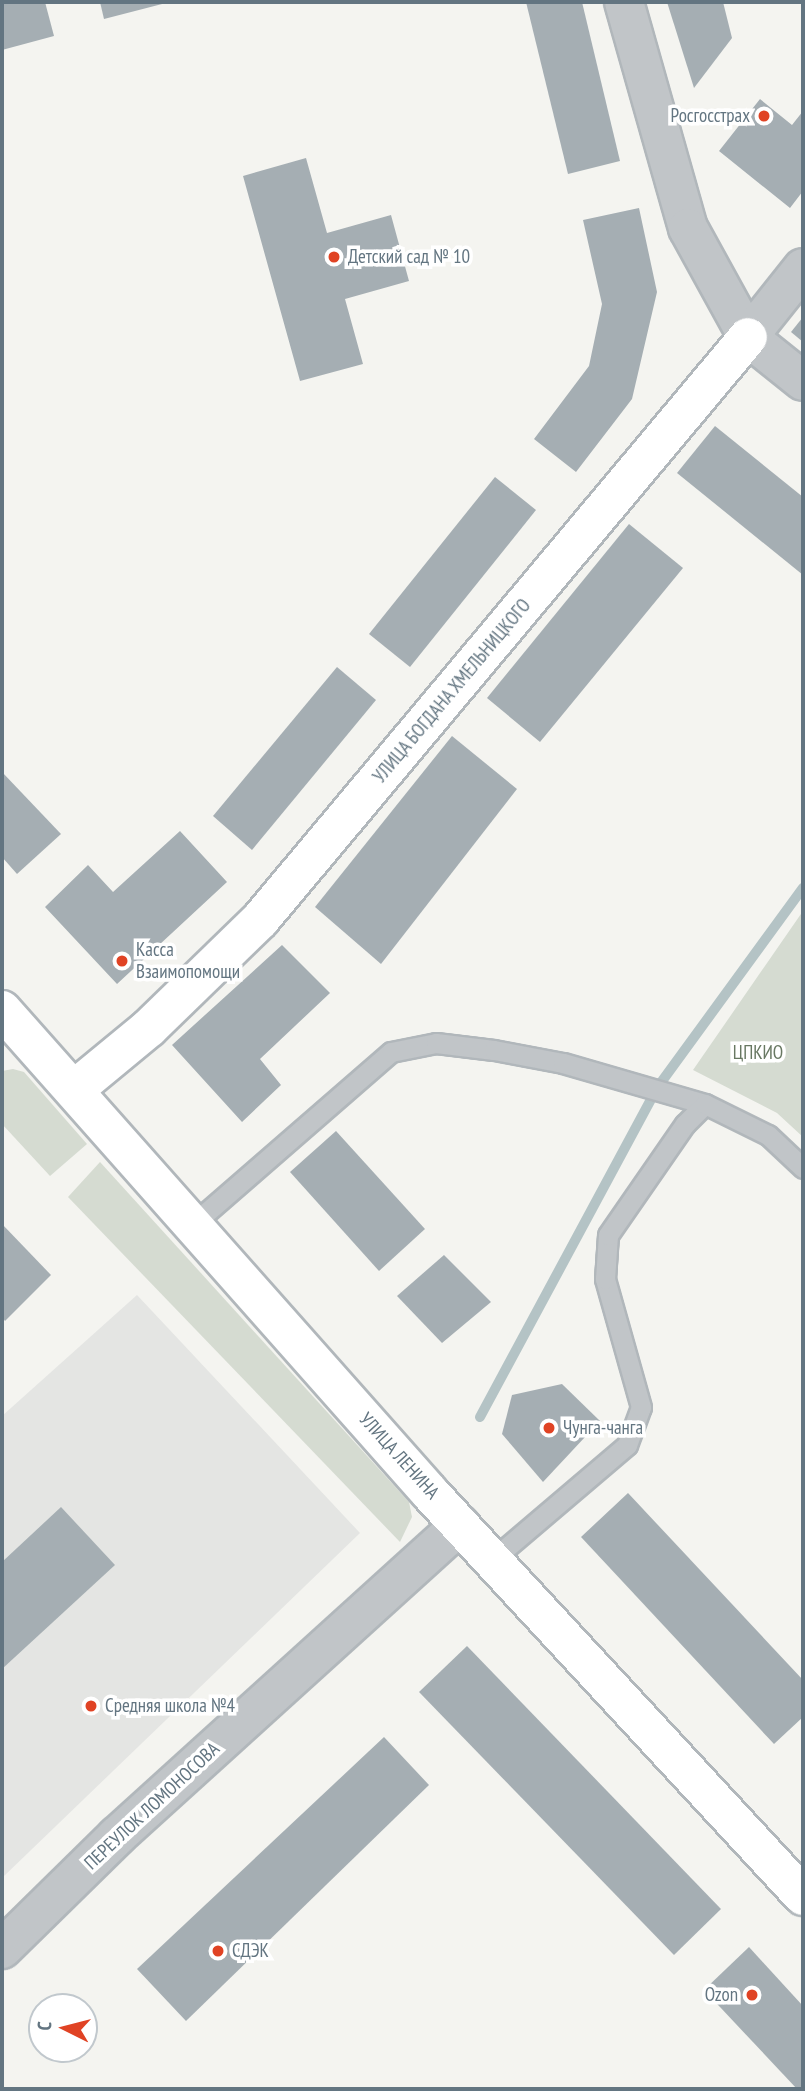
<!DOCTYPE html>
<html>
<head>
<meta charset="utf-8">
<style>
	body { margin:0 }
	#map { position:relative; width:805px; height:2091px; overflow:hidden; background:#f4f4f0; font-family:"PT Sans Narrow",sans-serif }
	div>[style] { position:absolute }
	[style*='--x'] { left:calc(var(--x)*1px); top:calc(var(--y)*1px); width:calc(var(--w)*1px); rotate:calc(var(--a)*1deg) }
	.built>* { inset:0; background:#e4e5e3 }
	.green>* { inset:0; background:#d5dbd1 }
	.stream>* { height:10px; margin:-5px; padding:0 5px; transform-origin:5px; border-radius:5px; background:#b4c3c5 }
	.building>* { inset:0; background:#a5aeb3 }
	.roads { filter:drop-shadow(2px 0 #b1b7bb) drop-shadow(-2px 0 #b1b7bb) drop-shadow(0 2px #b1b7bb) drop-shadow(0 -2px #b1b7bb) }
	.lane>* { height:19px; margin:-9.5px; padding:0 9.5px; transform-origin:9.5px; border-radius:9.5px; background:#c1c5c8 }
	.street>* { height:38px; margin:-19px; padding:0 19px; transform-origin:19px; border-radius:19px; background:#c1c5c8 }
	.secondary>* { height:38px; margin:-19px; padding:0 19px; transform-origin:19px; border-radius:19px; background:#fff }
	.dots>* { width:19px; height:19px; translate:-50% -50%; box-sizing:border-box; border:4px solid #fff; border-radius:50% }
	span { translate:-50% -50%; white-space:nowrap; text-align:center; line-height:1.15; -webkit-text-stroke:7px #fff; paint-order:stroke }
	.poi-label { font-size:19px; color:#637581 }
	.right { translate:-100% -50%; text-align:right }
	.left { translate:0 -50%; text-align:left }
	.street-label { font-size:19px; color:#637581 }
	.park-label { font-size:19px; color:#687862 }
	.frame { position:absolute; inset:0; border:4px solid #637581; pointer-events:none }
	.north { position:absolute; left:28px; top:1993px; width:70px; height:70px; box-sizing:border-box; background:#fff; border:2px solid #c1c8cd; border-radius:50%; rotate:276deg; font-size:19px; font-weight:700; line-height:28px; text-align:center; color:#637581 }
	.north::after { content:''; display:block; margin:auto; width:24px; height:32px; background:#e04324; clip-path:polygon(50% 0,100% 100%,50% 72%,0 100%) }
</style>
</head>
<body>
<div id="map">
	<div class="built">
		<i style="clip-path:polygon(137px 1295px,360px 1533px,2px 1878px,2px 1416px)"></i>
	</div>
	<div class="green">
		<i style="clip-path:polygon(803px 911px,803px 1137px,777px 1113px,693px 1070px)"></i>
		<i style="clip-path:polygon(13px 1069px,24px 1072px,87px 1144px,50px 1176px,2px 1124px,2px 1071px)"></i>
		<i style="clip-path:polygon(100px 1162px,409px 1502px,412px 1517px,400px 1542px,68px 1197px)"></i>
	</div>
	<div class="stream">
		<i style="--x:480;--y:1417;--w:374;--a:-61.7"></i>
		<i style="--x:657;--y:1088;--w:248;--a:-53.9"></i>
	</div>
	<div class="building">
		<i style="clip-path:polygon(2px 2px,45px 2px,54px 36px,2px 50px)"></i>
		<i style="clip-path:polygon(100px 2px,166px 2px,166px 3px,104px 19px)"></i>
		<i style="clip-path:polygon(526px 2px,582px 2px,620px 161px,568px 174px)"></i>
		<i style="clip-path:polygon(667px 2px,723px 2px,732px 38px,694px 88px)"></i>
		<i style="clip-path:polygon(760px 99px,792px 125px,803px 111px,803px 191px,790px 208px,719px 151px)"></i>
		<i style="clip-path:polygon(306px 158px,327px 233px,391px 215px,409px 281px,345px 299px,363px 364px,300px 381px,243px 176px)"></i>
		<i style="clip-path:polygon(639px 208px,657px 292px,632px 399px,576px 472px,534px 439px,589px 366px,602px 304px,583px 220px)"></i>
		<i style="clip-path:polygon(803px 317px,803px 342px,791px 332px)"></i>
		<i style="clip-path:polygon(715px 426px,803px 497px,803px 575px,677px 473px)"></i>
		<i style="clip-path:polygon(495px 477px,536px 510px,410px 667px,369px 634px)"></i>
		<i style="clip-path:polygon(629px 524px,683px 568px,540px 742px,487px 698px)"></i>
		<i style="clip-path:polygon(337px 667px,376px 700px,252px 850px,213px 816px)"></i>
		<i style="clip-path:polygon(452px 736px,517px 789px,381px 964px,315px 907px)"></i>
		<i style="clip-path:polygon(2px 772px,61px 834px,17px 874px,2px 857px)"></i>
		<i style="clip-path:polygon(180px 831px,227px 882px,117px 984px,45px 907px,88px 865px,113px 892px)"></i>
		<i style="clip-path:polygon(282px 945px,330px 993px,260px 1059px,281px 1085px,242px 1122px,172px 1045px)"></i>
		<i style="clip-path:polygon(336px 1131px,425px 1229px,379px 1271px,290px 1172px)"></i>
		<i style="clip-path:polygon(2px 1224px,51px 1275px,5px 1321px,2px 1317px)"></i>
		<i style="clip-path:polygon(444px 1255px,491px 1302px,442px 1343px,397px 1296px)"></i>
		<i style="clip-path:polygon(562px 1384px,600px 1421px,543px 1482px,502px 1434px,512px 1395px)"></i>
		<i style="clip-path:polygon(628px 1493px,803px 1680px,803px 1717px,774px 1744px,581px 1537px)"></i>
		<i style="clip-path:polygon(61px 1507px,115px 1565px,2px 1669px,2px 1562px)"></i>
		<i style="clip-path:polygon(467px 1646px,721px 1909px,674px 1955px,419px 1692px)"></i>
		<i style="clip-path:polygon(384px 1737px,429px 1785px,186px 2021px,137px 1969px)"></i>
		<i style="clip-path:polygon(749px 1947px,803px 2006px,803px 2089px,797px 2089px,704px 1990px)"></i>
	</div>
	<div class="roads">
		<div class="lane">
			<i style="--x:193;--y:1224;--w:262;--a:-41"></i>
			<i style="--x:391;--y:1052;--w:46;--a:-11.3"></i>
			<i style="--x:436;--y:1043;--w:58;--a:6.9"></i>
			<i style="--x:494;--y:1050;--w:70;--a:10.7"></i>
			<i style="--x:563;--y:1063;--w:148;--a:16.1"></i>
			<i style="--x:493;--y:1559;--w:176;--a:-40.4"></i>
			<i style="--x:627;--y:1445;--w:40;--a:-69.8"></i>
			<i style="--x:641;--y:1407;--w:133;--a:-105.7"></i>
			<i style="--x:605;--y:1279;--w:44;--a:-86.1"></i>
			<i style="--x:608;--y:1235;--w:135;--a:-55.3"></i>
			<i style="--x:685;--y:1124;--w:28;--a:-45"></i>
			<i style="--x:705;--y:1104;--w:70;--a:26.2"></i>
			<i style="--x:768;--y:1135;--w:48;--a:43.3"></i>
		</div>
		<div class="street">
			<i style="--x:624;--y:2;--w:235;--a:74.2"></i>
			<i style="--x:688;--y:228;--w:124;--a:61.2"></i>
			<i style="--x:748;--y:337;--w:70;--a:38.7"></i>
			<i style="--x:748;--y:337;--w:88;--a:-51.4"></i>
			<i style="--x:2;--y:1949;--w:161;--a:-44.5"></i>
			<i style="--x:117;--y:1836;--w:463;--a:-42.2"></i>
		</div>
		<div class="secondary">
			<i style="--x:2;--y:1010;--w:645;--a:48.45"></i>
			<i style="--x:430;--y:1493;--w:549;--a:47.21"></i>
			<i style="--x:75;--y:1089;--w:96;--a:-39.5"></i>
			<i style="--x:149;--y:1028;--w:155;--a:-44.2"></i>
			<i style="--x:260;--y:920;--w:760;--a:-50.07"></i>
		</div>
	</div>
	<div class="dots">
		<i style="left:764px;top:116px;background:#e04324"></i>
		<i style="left:334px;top:257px;background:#e04324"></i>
		<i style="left:122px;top:961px;background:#e04324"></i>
		<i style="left:549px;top:1428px;background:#e04324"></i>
		<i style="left:91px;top:1706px;background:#e04324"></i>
		<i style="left:218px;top:1951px;background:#e04324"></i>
		<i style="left:752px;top:1995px;background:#e04324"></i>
	</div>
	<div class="poi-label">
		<span class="right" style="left:750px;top:116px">Росгосстрах</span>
		<span class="left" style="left:348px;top:257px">Детский сад № 10</span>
		<span class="left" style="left:136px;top:961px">Касса<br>Взаимопомощи</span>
		<span class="left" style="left:563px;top:1428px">Чунга-чанга</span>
		<span class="left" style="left:105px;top:1706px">Средняя школа №4</span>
		<span class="left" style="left:232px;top:1951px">СДЭК</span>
		<span class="right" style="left:738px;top:1995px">Ozon</span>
	</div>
	<div class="street-label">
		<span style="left:452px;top:691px;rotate:-50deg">УЛИЦА БОГДАНА ХМЕЛЬНИЦКОГО</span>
		<span style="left:399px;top:1456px;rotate:48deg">УЛИЦА ЛЕНИНА</span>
		<span style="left:152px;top:1806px;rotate:-43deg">ПЕРЕУЛОК ЛОМОНОСОВА</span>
	</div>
	<div class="park-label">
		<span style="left:758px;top:1053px">ЦПКИО</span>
	</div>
	<div class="frame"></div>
	<div class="north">С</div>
</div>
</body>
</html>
